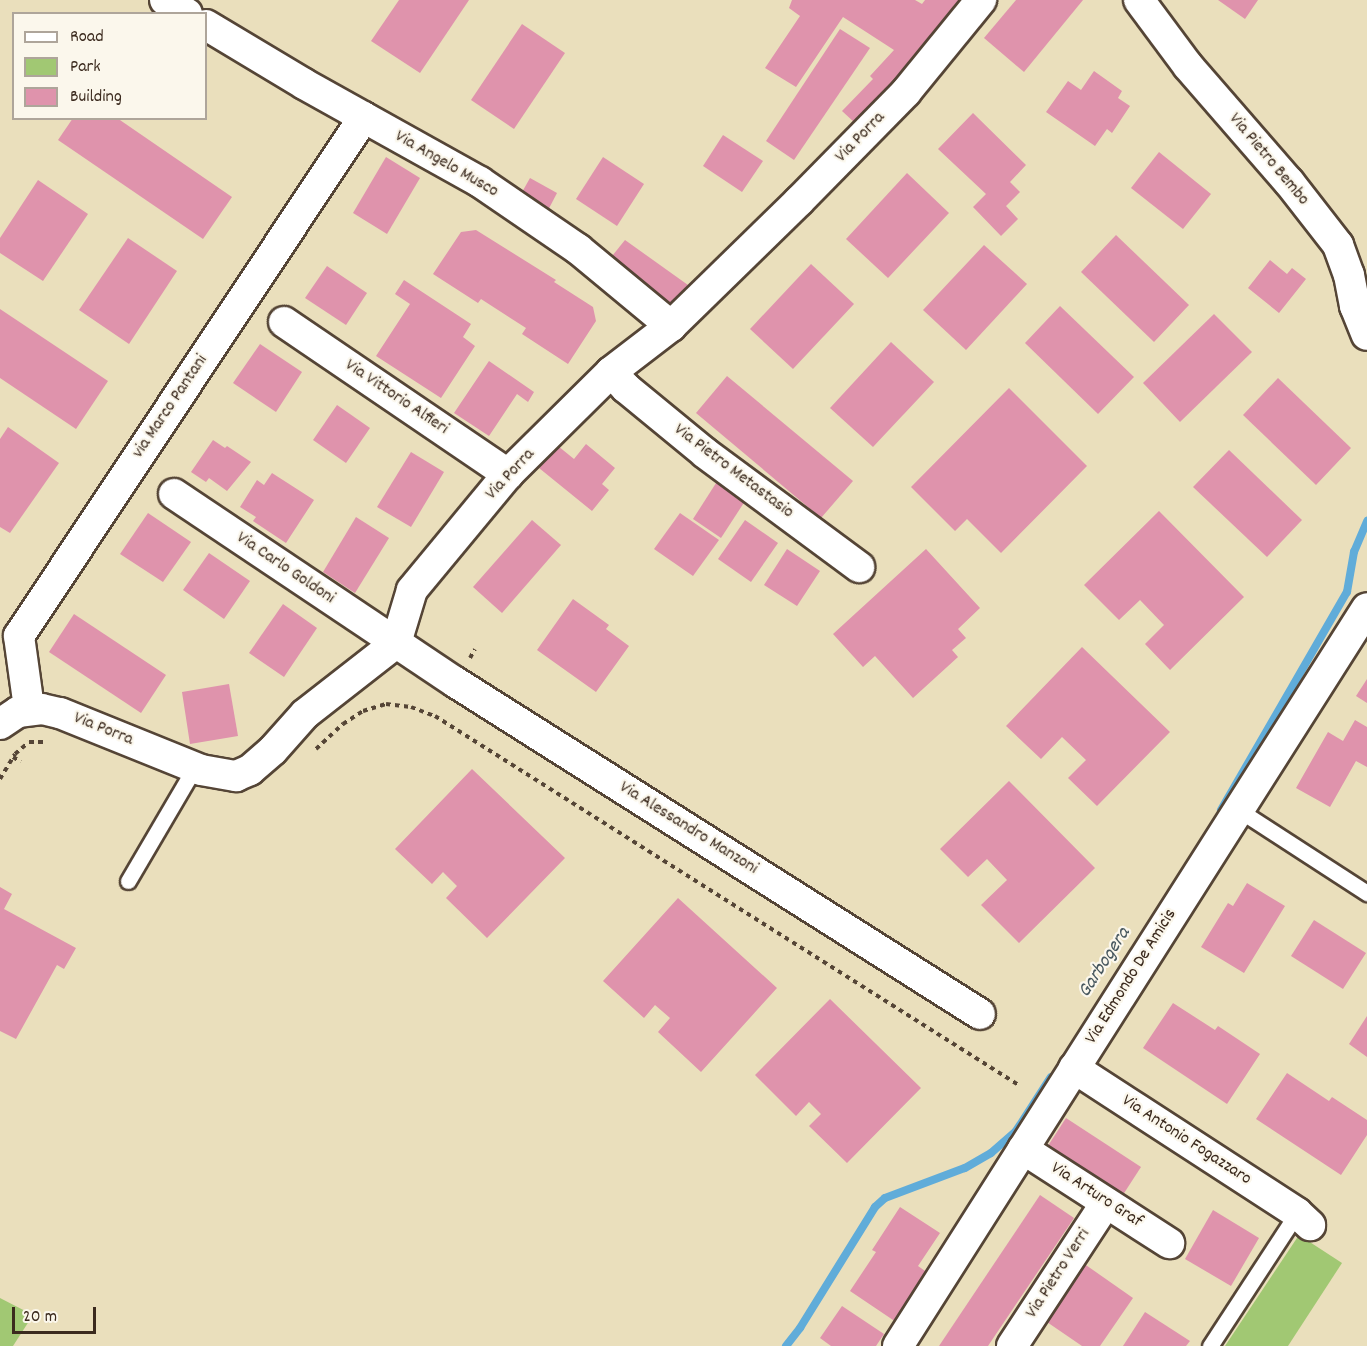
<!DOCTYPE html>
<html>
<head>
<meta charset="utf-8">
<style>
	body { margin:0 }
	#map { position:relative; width:1367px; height:1346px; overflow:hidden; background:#eadfbc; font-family:Dekko,sans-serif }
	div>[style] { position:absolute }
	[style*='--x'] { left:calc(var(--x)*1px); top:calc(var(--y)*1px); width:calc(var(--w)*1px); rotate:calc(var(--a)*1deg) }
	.green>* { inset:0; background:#a1c873 }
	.stream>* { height:8px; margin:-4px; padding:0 4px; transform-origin:4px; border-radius:4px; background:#60acd9 }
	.building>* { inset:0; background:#df93ac }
	.path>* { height:4px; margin-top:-2px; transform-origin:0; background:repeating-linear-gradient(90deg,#554536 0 4.5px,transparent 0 9px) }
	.roads { filter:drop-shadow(2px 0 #554536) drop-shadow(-2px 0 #554536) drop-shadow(0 2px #554536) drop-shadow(0 -2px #554536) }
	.service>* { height:15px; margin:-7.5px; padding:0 7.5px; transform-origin:7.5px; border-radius:7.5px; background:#fff }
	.minor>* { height:30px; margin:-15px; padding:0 15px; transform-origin:15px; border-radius:15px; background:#fff }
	span { translate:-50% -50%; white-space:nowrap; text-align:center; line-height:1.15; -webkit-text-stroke:4.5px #fbf7ec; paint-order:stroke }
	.street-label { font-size:18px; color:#3b2a1e }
	.water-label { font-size:20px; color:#48585f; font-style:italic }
	.legend { position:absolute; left:12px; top:12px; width:195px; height:108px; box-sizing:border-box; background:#fbf7ec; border:2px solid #aea59a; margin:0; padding:8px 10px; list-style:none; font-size:18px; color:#3b2a1e }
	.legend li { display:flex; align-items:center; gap:12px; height:30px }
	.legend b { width:30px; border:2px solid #aea59a }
	.scale { position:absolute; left:12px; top:1307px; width:84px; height:27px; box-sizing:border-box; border:3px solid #3b2a1e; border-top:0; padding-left:8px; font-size:18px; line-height:21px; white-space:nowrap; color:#3b2a1e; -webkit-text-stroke:4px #fbf7ec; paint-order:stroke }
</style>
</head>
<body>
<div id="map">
	<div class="green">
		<i style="clip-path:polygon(1299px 1235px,1342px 1263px,1288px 1346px,1225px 1346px)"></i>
		<i style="clip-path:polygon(0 1298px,33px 1315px,13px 1346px,0 1346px)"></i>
	</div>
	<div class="stream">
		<i style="--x:1221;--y:810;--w:252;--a:-60"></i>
		<i style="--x:1347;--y:592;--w:41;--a:-80.1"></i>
		<i style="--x:1354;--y:552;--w:34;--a:-67"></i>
		<i style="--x:786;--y:1346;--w:23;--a:-52"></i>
		<i style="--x:800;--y:1328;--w:142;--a:-58.2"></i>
		<i style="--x:875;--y:1207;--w:13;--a:-42"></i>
		<i style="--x:885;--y:1198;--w:85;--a:-20.6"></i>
		<i style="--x:965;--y:1168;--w:30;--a:-30"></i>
		<i style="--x:991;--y:1153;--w:33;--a:-41"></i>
		<i style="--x:1016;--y:1131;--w:64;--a:-57.1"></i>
	</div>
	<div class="building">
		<i style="clip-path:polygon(399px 0,469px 0,420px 73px,371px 41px)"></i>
		<i style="clip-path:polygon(792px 0,915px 0,922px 4px,925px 0,965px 0,888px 93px,855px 123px,842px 111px,873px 79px,870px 76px,894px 50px,843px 17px,796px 87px,765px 68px,800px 16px,789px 8px)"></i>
		<i style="clip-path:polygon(1016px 0,1083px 0,1024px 72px,984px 38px)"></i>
		<i style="clip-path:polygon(1218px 0,1258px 0,1245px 19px)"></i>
		<i style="clip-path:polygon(522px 24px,565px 53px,514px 129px,471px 100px)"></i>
		<i style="clip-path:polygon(840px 29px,870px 48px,794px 160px,766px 141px)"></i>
		<i style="clip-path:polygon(1094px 71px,1122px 91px,1118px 98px,1130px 106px,1112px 133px,1107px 129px,1095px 146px,1046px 112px,1068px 81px,1081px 90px)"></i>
		<i style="clip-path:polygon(973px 113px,1026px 165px,1010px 182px,1020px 192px,1006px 206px,1018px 219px,1001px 236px,973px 207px,986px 194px,938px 149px)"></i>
		<i style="clip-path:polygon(73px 118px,117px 118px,232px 197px,203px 239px,58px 140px)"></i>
		<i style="clip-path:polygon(723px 135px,763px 161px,742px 192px,703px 166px)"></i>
		<i style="clip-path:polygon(1159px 152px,1211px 194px,1183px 229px,1131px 188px)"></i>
		<i style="clip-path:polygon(386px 157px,420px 178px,387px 234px,353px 213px)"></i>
		<i style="clip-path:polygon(603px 157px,644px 184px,617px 226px,576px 199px)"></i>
		<i style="clip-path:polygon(907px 173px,949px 213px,888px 278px,846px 239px)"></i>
		<i style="clip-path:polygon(530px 178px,557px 193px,545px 216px,517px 201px)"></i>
		<i style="clip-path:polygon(38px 180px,88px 214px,43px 281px,0 253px,0 238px)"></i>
		<i style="clip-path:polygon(476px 230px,556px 280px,554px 282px,593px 307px,596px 321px,568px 364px,522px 334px,526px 328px,481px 299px,478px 303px,433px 274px,461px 232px)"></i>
		<i style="clip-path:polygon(1116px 235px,1189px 305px,1154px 342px,1081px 272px)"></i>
		<i style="clip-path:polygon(128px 238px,177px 271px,129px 344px,79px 310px)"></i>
		<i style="clip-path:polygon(625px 240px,688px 285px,665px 310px,604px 266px)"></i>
		<i style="clip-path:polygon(984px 245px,1027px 284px,966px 350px,923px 310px)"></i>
		<i style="clip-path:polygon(1270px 260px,1287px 274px,1292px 268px,1306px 279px,1279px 313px,1248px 288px)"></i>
		<i style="clip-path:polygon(811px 264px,854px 304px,793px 369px,750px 329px)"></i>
		<i style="clip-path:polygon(327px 266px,367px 293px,346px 325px,305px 298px)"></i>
		<i style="clip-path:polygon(404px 280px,471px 324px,463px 337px,475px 346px,441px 398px,376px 356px,410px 304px,395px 294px)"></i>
		<i style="clip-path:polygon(1060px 306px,1134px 377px,1098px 414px,1025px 343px)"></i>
		<i style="clip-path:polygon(0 309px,108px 381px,76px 429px,0 378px)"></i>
		<i style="clip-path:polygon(1214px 314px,1252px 352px,1180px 422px,1143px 383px)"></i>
		<i style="clip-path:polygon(891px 342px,934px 382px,873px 447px,830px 408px)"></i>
		<i style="clip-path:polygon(260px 344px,302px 372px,276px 412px,233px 383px)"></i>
		<i style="clip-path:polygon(489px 361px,534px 392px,528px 402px,517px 394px,489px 436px,454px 413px)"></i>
		<i style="clip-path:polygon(727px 376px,853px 481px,821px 518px,696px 413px)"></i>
		<i style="clip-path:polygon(1278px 378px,1351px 448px,1316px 485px,1243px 415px)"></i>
		<i style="clip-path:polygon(1009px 388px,1087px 466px,1001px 553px,967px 519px,955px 531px,911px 487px)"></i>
		<i style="clip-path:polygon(337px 405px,370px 428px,346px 463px,313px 440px)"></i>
		<i style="clip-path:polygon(8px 427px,59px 463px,10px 533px,0 527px,0 439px)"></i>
		<i style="clip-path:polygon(213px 440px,225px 448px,227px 446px,251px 462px,227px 491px,209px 478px,206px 482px,191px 472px)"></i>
		<i style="clip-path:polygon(586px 444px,615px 468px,602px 484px,609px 490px,592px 511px,539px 468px,558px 446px,574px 459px)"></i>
		<i style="clip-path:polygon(1229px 450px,1302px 520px,1267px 557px,1193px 487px)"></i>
		<i style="clip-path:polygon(411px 452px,444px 472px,411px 527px,377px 507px)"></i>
		<i style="clip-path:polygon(272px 473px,314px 500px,286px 543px,253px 521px,256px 517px,240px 507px,257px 480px,264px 485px)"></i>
		<i style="clip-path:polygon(718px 480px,747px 498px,721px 538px,693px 519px)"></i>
		<i style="clip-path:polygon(1159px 511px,1244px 597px,1170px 670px,1145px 644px,1164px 625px,1140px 600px,1119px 620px,1084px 585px)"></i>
		<i style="clip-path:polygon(148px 513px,191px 542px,163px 582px,120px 554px)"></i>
		<i style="clip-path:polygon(680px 513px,719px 540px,693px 576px,654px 549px)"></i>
		<i style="clip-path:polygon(356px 517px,389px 538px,355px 593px,323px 572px)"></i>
		<i style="clip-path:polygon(532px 520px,561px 545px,502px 613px,473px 587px)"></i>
		<i style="clip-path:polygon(745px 520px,778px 543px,751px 582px,718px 559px)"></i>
		<i style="clip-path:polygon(787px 549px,820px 571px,797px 606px,764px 585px)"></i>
		<i style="clip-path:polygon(926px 549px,980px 608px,958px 629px,966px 638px,952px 650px,958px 657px,913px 698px,875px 656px,863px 667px,833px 634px)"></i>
		<i style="clip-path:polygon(209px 553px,250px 581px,224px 619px,183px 590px)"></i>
		<i style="clip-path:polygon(573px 599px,609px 625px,606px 629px,629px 646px,596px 692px,537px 650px)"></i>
		<i style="clip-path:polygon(283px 604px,317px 628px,284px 677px,249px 653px)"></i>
		<i style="clip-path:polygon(74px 614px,166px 675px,141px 713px,49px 652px)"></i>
		<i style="clip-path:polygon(1082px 647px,1170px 732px,1097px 806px,1068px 778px,1086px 760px,1062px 737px,1041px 759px,1006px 726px)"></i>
		<i style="clip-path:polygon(1367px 679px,1367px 703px,1356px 696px)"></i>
		<i style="clip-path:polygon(229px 684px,238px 736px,190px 744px,182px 692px)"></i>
		<i style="clip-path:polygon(1355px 720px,1367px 727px,1367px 767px,1356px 761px,1330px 807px,1296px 788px,1328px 732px,1343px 741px)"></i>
		<i style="clip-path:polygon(472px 769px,565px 858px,487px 938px,446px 898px,457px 886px,443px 872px,432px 884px,395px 849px)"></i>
		<i style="clip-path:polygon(1009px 781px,1095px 868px,1019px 943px,981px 905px,1007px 880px,987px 859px,968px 877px,940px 849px)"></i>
		<i style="clip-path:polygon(1247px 883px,1285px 906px,1244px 973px,1201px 947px,1228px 903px,1233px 906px)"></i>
		<i style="clip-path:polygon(0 887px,12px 894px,4px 909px,76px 948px,64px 969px,57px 965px,16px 1039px,0 1031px)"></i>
		<i style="clip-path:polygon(678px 898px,777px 988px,701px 1072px,658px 1032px,670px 1018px,655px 1005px,644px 1018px,603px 981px)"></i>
		<i style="clip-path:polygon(1314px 920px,1366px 953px,1343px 989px,1291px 956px)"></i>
		<i style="clip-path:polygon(830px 999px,921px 1088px,847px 1163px,809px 1126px,821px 1114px,809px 1102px,796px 1116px,755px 1075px)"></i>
		<i style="clip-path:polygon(1173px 1003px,1215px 1030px,1218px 1026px,1260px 1054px,1227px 1104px,1143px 1048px)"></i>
		<i style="clip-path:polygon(1367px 1016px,1367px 1057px,1349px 1044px)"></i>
		<i style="clip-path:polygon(1287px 1073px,1329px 1101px,1332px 1097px,1367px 1120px,1367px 1135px,1341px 1175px,1256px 1119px)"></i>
		<i style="clip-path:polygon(1066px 1118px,1141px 1167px,1117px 1204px,1042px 1155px)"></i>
		<i style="clip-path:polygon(1040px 1195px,1074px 1218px,988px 1346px,939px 1346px)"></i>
		<i style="clip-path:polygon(900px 1207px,940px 1233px,918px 1266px,928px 1273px,896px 1322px,850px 1291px,876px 1252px,872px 1250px)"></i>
		<i style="clip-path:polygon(1213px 1210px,1259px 1238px,1231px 1286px,1185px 1259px)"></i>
		<i style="clip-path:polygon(1083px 1263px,1133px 1298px,1100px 1346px,1082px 1346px,1044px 1320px)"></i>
		<i style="clip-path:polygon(842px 1306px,884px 1334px,876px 1346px,831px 1346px,820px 1338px)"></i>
		<i style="clip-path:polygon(1145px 1312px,1190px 1341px,1186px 1346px,1123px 1346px)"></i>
	</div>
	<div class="path">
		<i style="--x:470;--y:658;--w:10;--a:-61"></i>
		<i style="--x:316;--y:749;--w:37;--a:-43"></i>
		<i style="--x:343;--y:724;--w:24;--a:-33"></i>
		<i style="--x:363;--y:711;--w:24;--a:-17"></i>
		<i style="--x:386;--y:704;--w:25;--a:7"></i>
		<i style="--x:411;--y:707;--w:26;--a:21"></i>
		<i style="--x:435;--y:716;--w:692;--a:32.31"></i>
		<i style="--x:13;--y:757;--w:9;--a:32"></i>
		<i style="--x:0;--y:779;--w:29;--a:-59"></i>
		<i style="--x:15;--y:754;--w:18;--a:-41"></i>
		<i style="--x:29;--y:742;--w:17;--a:0"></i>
	</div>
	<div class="roads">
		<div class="service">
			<i style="--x:1239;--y:810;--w:153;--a:33"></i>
			<i style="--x:128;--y:881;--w:132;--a:-59.6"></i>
			<i style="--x:1210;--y:1346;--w:159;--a:-56.8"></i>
		</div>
		<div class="minor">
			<i style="--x:165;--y:0;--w:26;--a:32"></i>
			<i style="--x:1139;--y:0;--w:82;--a:53.4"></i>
			<i style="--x:1188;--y:66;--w:154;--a:49"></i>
			<i style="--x:1289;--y:182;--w:80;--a:52.1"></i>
			<i style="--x:1338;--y:245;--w:32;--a:70"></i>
			<i style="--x:1349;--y:275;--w:32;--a:79"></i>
			<i style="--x:1355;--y:306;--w:31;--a:68"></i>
			<i style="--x:206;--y:25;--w:114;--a:31"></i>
			<i style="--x:304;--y:84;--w:201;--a:29.1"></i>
			<i style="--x:480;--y:182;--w:119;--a:34.4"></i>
			<i style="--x:578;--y:249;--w:121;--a:39.6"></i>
			<i style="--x:284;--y:322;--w:271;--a:34.2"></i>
			<i style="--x:611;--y:372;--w:22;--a:47"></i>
			<i style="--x:626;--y:388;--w:102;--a:39.4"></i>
			<i style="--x:705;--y:453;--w:192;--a:36.5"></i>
			<i style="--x:174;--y:494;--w:338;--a:33.8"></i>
			<i style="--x:455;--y:682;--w:621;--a:32.31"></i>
			<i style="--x:29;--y:708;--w:73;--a:-97.9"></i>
			<i style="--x:19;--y:636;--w:623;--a:-56.39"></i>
			<i style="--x:0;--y:724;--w:22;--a:-34"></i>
			<i style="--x:18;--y:712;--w:24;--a:-7"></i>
			<i style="--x:42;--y:709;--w:18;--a:13"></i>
			<i style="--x:60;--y:713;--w:152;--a:22"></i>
			<i style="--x:201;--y:770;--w:36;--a:10"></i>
			<i style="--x:236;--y:776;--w:15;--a:-23"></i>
			<i style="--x:250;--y:770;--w:30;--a:-41"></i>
			<i style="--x:273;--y:750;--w:48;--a:-48.4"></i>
			<i style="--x:305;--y:714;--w:115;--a:-38"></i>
			<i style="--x:396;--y:643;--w:55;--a:-73.2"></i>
			<i style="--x:412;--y:590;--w:151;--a:-50.4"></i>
			<i style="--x:508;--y:474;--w:145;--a:-44.7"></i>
			<i style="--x:611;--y:372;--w:76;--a:-37.5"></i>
			<i style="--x:671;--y:326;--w:179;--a:-44.3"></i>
			<i style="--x:799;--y:201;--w:153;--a:-45.5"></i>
			<i style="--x:906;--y:92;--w:119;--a:-50.8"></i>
			<i style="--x:1074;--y:1068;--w:266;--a:33"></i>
			<i style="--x:1297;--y:1213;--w:18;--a:43"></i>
			<i style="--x:1023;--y:1149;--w:174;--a:32.8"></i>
			<i style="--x:898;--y:1346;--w:874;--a:-57.56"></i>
			<i style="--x:1012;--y:1346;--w:171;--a:-56.7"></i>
		</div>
	</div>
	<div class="street-label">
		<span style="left:861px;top:138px;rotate:-46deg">Via Porra</span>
		<span style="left:1268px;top:160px;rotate:50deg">Via Pietro Bembo</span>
		<span style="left:446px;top:165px;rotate:30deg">Via Angelo Musco</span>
		<span style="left:396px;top:398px;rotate:34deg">Via Vittorio Alfieri</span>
		<span style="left:171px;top:407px;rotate:-56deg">via Marco Pantani</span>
		<span style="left:733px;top:472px;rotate:37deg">Via Pietro Metastasio</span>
		<span style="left:511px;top:475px;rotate:-47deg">Via Porra</span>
		<span style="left:285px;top:569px;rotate:34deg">Via Carlo Goldoni</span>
		<span style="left:103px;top:730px;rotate:22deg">Via Porra</span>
		<span style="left:688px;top:829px;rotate:32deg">Via Alessandro Manzoni</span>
		<span style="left:1132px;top:977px;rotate:-58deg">Via Edmondo De Amicis</span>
		<span style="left:1186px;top:1141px;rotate:33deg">Via Antonio Fogazzaro</span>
		<span style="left:1096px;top:1196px;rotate:33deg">Via Arturo Graf</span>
		<span style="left:1059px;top:1274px;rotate:-57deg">Via Pietro Verri</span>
	</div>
	<div class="water-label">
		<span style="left:1105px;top:963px;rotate:-57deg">Garbogera</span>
	</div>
	<ul class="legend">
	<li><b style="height:8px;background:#fff"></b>Road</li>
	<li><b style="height:16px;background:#a1c873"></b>Park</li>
	<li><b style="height:16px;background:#df93ac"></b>Building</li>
	</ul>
	<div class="scale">20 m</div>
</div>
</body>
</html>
